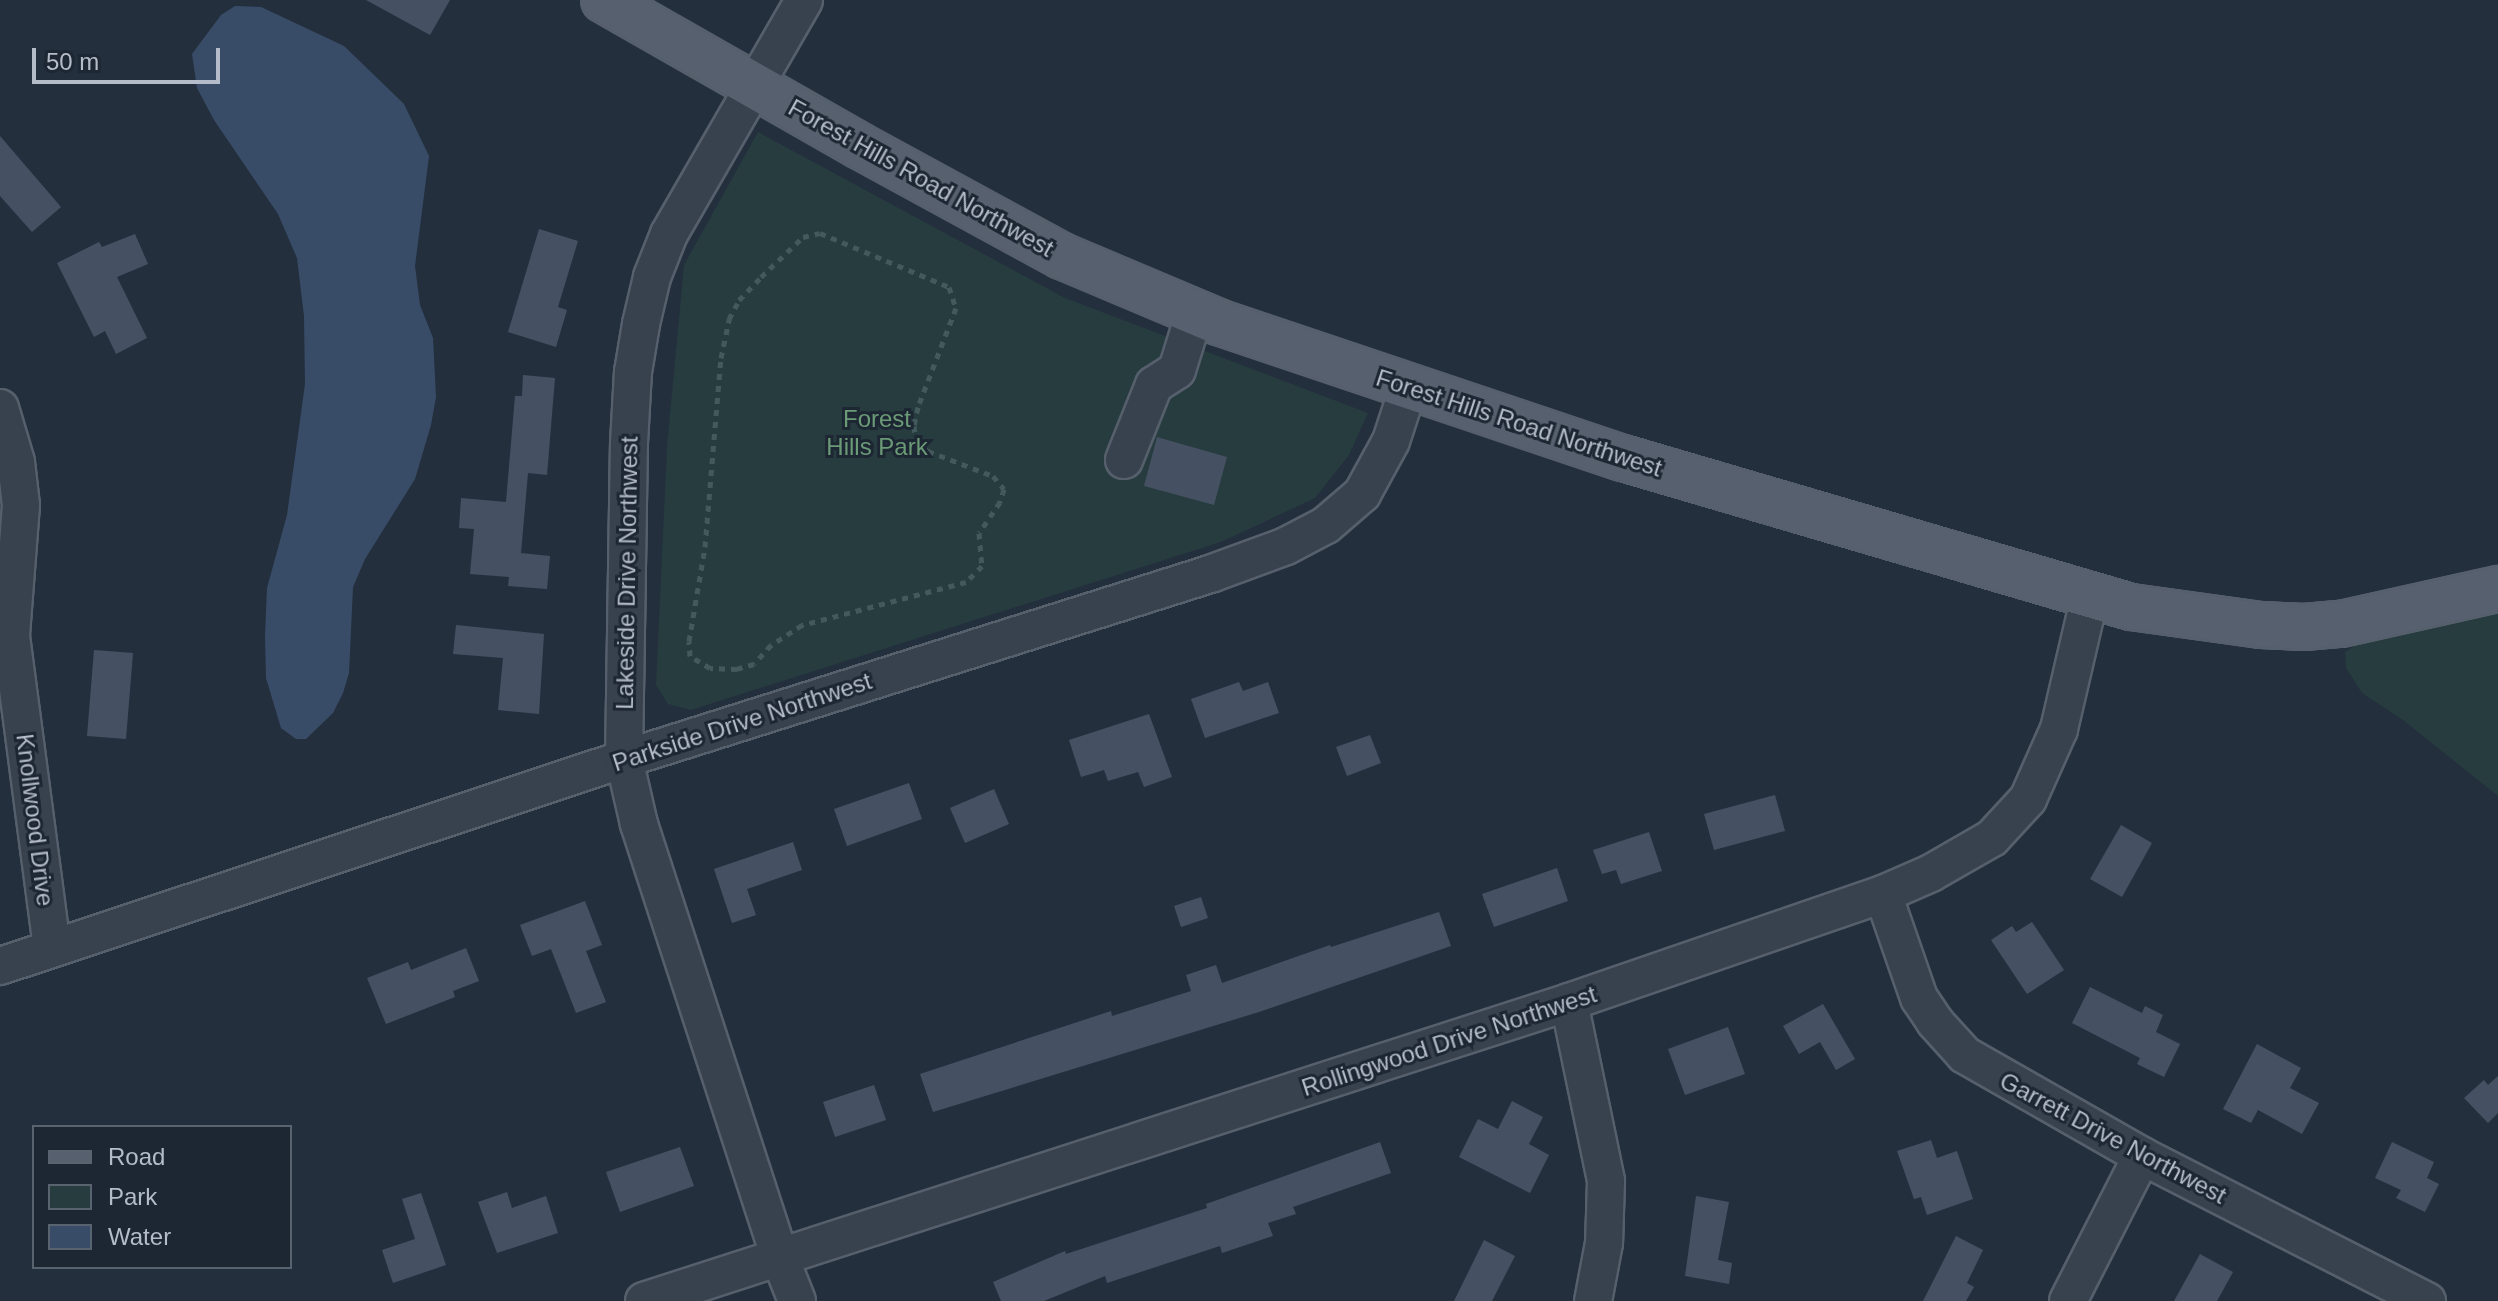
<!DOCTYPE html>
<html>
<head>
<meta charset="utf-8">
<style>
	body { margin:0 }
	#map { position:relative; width:2498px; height:1301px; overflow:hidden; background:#242f3e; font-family:Arial,sans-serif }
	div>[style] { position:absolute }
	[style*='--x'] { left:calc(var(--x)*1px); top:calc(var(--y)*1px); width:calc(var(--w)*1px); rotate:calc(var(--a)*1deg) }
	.green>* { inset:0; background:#263c3f }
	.water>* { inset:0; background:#394c67 }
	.building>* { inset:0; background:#455162 }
	.path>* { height:5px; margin-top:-2.5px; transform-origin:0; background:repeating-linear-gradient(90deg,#44595c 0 6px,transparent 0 12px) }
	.roads { filter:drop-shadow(2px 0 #565f6c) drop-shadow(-2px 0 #565f6c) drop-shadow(0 2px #565f6c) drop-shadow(0 -2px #565f6c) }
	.minor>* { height:36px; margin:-18px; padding:0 18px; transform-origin:18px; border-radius:18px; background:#38414e }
	.major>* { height:44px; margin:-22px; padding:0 22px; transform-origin:22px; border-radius:22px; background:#56606e }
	span { translate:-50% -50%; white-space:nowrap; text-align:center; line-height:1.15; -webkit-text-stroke:6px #1d2633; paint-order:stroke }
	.street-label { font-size:24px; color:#b4bcc9 }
	.park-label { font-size:24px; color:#6b9a76 }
	.legend { position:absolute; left:32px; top:1125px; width:260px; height:144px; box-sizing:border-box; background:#1d2633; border:2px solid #59626f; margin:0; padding:10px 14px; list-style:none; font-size:24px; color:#b4bcc9 }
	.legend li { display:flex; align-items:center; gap:16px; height:40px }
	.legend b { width:40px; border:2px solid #59626f }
	.scale { position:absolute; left:32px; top:48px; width:188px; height:36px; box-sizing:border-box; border:4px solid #b4bcc9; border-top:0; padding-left:10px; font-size:24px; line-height:28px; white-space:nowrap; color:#b4bcc9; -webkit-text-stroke:6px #1d2633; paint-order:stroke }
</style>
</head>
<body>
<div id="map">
	<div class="green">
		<i style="clip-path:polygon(758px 132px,1065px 298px,1368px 413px,1349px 455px,1315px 498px,1221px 542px,691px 710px,668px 704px,656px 685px,667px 447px,684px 265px)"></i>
		<i style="clip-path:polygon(2498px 605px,2498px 796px,2403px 720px,2362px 693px,2346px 668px,2345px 652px,2359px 643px,2451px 614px)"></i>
	</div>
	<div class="water">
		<i style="clip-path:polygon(235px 6px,261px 7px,344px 46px,404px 104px,429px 156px,415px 266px,420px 305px,433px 338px,436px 397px,431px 425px,415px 479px,365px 559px,353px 587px,349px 673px,343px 693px,333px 713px,306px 739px,296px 739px,281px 728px,266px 678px,265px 636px,267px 588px,287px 515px,305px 384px,304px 316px,297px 258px,278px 214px,214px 120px,197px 88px,192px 54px,221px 15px)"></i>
	</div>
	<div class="building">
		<i style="clip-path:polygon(366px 0,450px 0,430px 35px)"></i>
		<i style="clip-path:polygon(0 136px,61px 207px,32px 232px,0 196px)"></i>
		<i style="clip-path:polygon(539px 229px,578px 241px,558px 307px,567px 310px,556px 347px,508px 332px)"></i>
		<i style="clip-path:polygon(135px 234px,148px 264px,117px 277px,147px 338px,116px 354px,105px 331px,94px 337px,57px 263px,99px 242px,102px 247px)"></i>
		<i style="clip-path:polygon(523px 375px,555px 378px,547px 475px,528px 473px,521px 553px,550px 556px,547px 589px,508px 586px,509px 577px,470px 574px,474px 529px,459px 528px,461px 498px,506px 502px,515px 396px,522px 396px)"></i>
		<i style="clip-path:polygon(1157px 437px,1227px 457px,1214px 505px,1144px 486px)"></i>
		<i style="clip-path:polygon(456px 625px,544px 634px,539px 714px,498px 710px,503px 658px,453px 654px)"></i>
		<i style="clip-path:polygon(94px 650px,133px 653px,126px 739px,87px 736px)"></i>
		<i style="clip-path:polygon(1239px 682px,1243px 691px,1268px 682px,1279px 713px,1205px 738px,1191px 699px)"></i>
		<i style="clip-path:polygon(1149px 714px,1172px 777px,1144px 787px,1138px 772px,1108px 781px,1104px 770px,1081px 777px,1069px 740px)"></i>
		<i style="clip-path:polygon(1370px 735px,1381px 763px,1347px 776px,1336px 747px)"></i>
		<i style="clip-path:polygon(909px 783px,922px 819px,847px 846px,834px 809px)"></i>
		<i style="clip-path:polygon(994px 789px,1009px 824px,965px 843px,950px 808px)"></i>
		<i style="clip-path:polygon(1775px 795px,1785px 831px,1714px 850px,1704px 814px)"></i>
		<i style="clip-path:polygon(2121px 825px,2152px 843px,2122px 897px,2090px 879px)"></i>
		<i style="clip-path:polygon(1649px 832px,1662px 871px,1621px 884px,1616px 870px,1602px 874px,1593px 850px)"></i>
		<i style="clip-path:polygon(793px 842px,802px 870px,747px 889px,756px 915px,732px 923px,714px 869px)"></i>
		<i style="clip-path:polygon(1557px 868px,1568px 901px,1494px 927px,1482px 894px)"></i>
		<i style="clip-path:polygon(1201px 897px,1208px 918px,1181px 927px,1174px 906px)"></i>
		<i style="clip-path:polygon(585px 901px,602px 945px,586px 951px,606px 1002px,576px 1013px,551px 949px,532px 956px,520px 925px)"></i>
		<i style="clip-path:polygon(1439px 912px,1451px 946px,1259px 1012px,933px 1112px,920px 1074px,1111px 1011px,1112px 1016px,1191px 991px,1186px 975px,1216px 965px,1222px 983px,1330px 945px,1331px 947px)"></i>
		<i style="clip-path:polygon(2032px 922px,2064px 970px,2027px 994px,1991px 940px,2012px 926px,2016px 932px)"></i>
		<i style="clip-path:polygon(466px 948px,479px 981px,453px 991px,455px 997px,386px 1024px,367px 978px,408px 962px,411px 970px)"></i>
		<i style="clip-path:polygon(2090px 987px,2142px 1013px,2145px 1006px,2163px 1015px,2156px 1032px,2180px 1044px,2164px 1077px,2137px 1064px,2140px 1058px,2072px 1023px)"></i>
		<i style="clip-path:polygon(1823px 1004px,1855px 1059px,1836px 1070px,1820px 1042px,1799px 1054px,1783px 1026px)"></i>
		<i style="clip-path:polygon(1728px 1027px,1745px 1074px,1685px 1095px,1668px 1049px)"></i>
		<i style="clip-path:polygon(2257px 1044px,2301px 1068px,2290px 1088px,2319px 1103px,2302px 1134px,2258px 1110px,2251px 1123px,2223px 1109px)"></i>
		<i style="clip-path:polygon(2498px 1076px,2498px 1113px,2488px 1123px,2464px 1098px,2484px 1080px,2488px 1085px)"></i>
		<i style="clip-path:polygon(874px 1085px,886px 1120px,835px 1137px,823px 1102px)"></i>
		<i style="clip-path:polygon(1512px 1101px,1543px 1117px,1529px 1144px,1549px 1155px,1530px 1193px,1459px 1157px,1478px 1119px,1498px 1129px)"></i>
		<i style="clip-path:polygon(1931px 1140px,1937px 1158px,1957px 1151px,1973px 1199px,1927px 1215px,1921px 1197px,1914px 1199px,1897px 1151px)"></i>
		<i style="clip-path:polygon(1380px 1142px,1391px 1173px,1293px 1207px,1296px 1214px,1268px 1223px,1273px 1236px,1222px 1253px,1220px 1246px,1107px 1283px,1105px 1276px,1044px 1301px,1001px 1301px,993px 1282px,1065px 1251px,1066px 1254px,1207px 1208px,1206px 1204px)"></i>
		<i style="clip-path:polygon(2392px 1142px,2434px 1162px,2427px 1178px,2439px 1184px,2425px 1212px,2396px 1198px,2401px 1190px,2375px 1178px)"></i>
		<i style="clip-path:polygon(680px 1147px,694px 1186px,620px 1212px,606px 1172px)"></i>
		<i style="clip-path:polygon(507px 1192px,512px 1208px,546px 1196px,558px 1233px,497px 1253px,478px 1202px)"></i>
		<i style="clip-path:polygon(421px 1193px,446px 1265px,393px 1283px,382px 1250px,415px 1239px,402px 1199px)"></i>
		<i style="clip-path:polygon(1696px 1196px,1729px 1202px,1718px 1260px,1732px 1263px,1729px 1284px,1685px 1276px)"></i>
		<i style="clip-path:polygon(1956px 1236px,1983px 1250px,1967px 1283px,1974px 1287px,1966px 1301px,1923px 1301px)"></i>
		<i style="clip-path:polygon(1484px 1240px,1515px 1256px,1492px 1301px,1454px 1301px)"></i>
		<i style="clip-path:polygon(2200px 1254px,2233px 1272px,2217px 1301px,2174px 1301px)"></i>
	</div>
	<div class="path">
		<i style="--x:820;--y:233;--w:140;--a:22.7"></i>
		<i style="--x:949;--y:287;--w:22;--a:72"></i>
		<i style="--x:956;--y:308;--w:106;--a:111"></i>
		<i style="--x:918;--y:407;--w:19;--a:102"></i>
		<i style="--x:914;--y:426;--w:16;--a:83"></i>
		<i style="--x:916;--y:442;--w:15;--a:37"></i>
		<i style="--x:928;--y:451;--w:70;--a:21"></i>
		<i style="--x:993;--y:476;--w:17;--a:50"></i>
		<i style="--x:1004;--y:489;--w:14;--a:107"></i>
		<i style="--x:1000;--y:502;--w:37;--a:124"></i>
		<i style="--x:979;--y:533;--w:33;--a:85"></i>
		<i style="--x:982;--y:566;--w:23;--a:135"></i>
		<i style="--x:966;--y:582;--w:170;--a:165.3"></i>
		<i style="--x:802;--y:625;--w:37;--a:147"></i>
		<i style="--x:771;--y:645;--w:25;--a:132"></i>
		<i style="--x:754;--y:664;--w:18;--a:164"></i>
		<i style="--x:737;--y:669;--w:27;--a:-178"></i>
		<i style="--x:710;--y:668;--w:23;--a:-149"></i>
		<i style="--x:690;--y:656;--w:15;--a:-94"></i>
		<i style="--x:689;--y:641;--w:95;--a:-80.3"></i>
		<i style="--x:705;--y:547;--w:190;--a:-85.2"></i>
		<i style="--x:721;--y:358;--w:40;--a:-78"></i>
		<i style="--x:729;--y:319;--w:21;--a:-62"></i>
		<i style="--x:739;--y:300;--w:32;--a:-46"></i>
		<i style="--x:761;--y:277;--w:58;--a:-43.6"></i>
		<i style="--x:803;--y:237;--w:17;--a:-13"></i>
	</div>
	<div class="roads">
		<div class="minor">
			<i style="--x:0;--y:408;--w:56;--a:73.5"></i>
			<i style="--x:16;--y:462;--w:43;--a:83.4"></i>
			<i style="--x:21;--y:505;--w:131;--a:94.4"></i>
			<i style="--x:11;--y:636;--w:315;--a:82.5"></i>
			<i style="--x:1124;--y:460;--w:81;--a:-68.2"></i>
			<i style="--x:1154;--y:385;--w:27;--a:-33"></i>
			<i style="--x:1177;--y:370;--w:61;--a:-72.8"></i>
			<i style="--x:1883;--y:894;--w:110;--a:70.9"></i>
			<i style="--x:1919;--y:998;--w:29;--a:56"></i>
			<i style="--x:1935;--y:1022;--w:45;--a:47.7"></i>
			<i style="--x:1965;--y:1055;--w:204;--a:29.7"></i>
			<i style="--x:2142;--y:1156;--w:320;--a:27"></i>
			<i style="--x:0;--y:966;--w:657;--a:-18.35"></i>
			<i style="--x:624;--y:759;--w:615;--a:-17.52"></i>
			<i style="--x:1210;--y:574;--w:81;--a:-20.2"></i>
			<i style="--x:1286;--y:546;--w:45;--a:-27.7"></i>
			<i style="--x:1326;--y:525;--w:48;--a:-40.7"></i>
			<i style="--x:1362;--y:494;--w:60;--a:-61.3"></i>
			<i style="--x:1391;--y:441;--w:55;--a:-71.9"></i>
			<i style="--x:1569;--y:1002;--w:183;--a:78.3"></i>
			<i style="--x:1606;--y:1181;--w:62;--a:91.8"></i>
			<i style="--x:1604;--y:1243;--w:59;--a:100.7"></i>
			<i style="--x:644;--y:1301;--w:972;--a:-17.91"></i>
			<i style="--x:1569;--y:1002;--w:332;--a:-19"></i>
			<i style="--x:1883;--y:894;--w:52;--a:-23.6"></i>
			<i style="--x:1931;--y:873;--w:70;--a:-29.8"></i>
			<i style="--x:1992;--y:838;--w:53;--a:-47.3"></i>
			<i style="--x:2028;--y:799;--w:77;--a:-66.1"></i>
			<i style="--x:2059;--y:729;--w:137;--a:-76.9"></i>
			<i style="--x:797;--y:1301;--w:46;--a:-111.6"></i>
			<i style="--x:780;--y:1258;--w:456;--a:-108"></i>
			<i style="--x:639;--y:824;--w:67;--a:-103"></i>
			<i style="--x:624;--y:759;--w:316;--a:-89.1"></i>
			<i style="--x:629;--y:443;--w:71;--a:-86.8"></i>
			<i style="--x:633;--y:372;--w:49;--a:-80.5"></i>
			<i style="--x:641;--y:324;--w:48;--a:-76.8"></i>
			<i style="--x:652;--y:277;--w:46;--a:-68.4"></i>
			<i style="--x:669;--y:234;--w:270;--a:-60"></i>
			<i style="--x:2068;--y:1301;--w:163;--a:-63"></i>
		</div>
		<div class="major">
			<i style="--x:604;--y:0;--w:295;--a:29.7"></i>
			<i style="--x:860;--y:146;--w:230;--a:28.6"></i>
			<i style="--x:1062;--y:256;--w:169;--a:22.9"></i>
			<i style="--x:1218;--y:322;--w:427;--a:18.6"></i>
			<i style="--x:1623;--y:458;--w:529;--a:16.35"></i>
			<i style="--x:2131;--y:607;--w:131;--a:7.9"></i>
			<i style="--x:2261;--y:625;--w:43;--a:2.7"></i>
			<i style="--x:2304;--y:627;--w:37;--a:-5"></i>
			<i style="--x:2341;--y:624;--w:161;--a:-12.6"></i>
		</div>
	</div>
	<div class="street-label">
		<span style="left:921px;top:178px;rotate:29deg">Forest Hills Road Northwest</span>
		<span style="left:1519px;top:423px;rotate:18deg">Forest Hills Road Northwest</span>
		<span style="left:627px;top:573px;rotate:-89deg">Lakeside Drive Northwest</span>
		<span style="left:742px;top:722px;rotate:-18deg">Parkside Drive Northwest</span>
		<span style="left:35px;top:820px;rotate:83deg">Knollwood Drive</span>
		<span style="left:1449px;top:1041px;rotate:-18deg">Rollingwood Drive Northwest</span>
		<span style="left:2113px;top:1138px;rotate:28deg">Garrett Drive Northwest</span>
	</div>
	<div class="park-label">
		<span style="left:877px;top:433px">Forest<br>Hills Park</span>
	</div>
	<ul class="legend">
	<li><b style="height:10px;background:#56606e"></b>Road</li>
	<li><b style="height:22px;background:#263c3f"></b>Park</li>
	<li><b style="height:22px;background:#394c67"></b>Water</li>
	</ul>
	<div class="scale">50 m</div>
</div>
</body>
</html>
